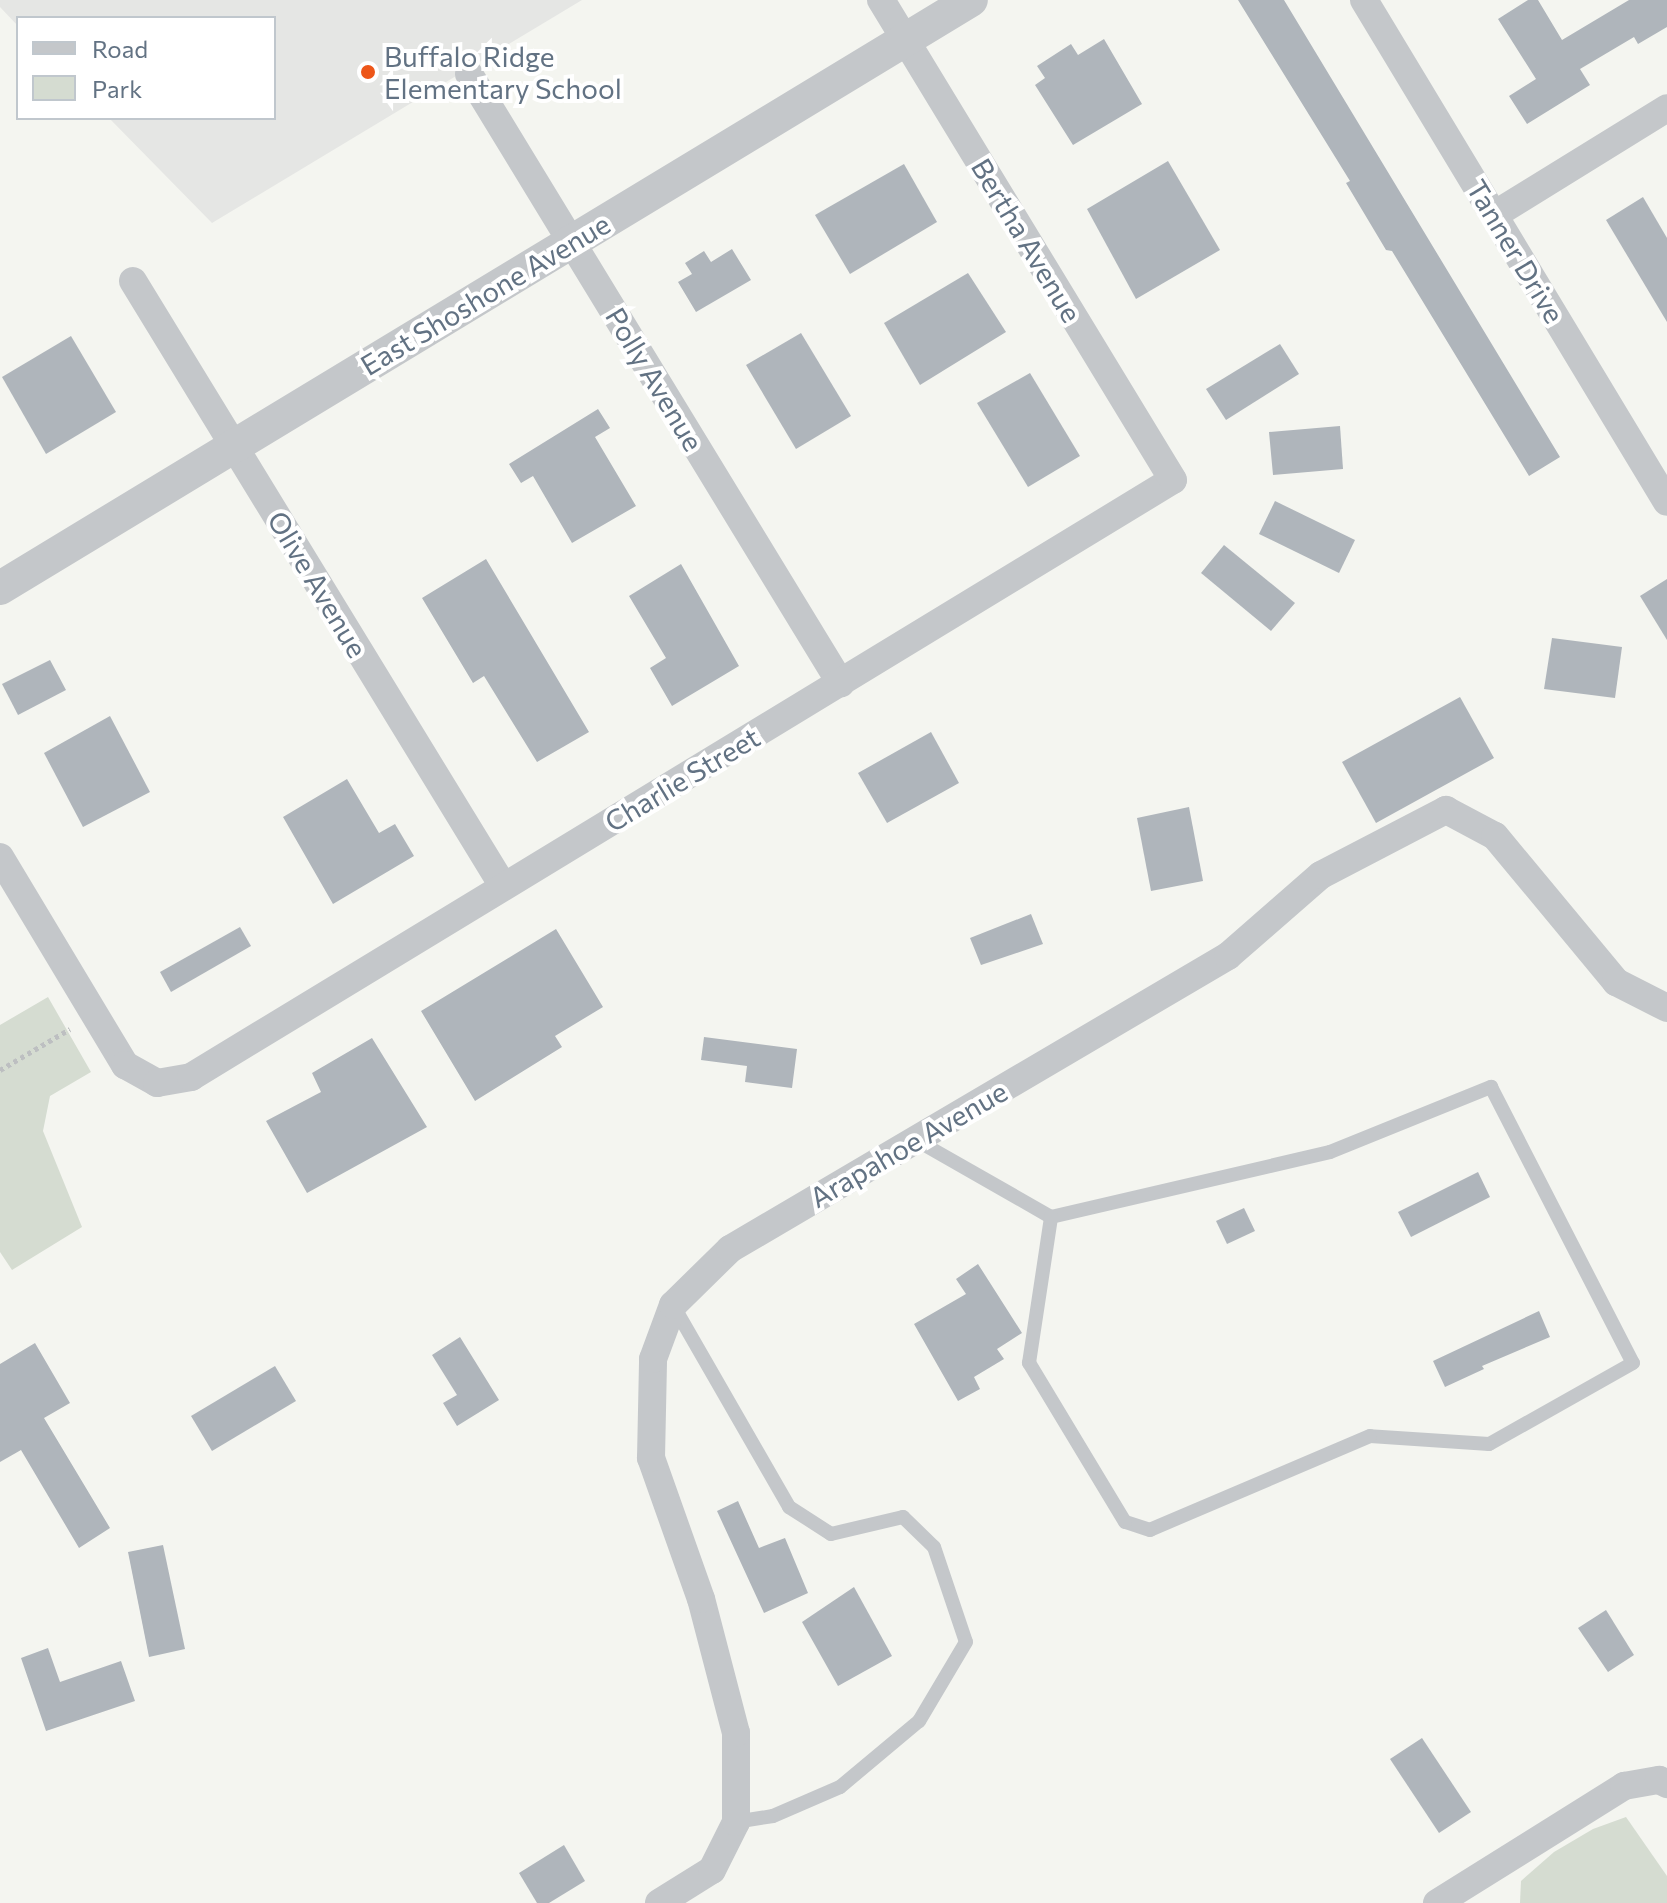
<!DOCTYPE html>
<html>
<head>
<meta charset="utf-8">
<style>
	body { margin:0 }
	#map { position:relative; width:1667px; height:1903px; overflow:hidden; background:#f4f5f0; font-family:Commissioner,sans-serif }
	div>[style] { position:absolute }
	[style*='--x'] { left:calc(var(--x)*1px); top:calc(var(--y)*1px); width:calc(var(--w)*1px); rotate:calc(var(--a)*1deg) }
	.built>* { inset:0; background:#e5e6e4 }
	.green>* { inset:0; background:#d5dcd1 }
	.building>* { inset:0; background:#afb5bb }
	.path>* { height:5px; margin-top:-2.5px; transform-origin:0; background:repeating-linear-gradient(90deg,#bdbfc1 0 4px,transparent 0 8px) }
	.service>* { height:14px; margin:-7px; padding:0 7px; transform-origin:7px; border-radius:7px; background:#c4c7ca }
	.minor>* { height:28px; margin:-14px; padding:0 14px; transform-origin:14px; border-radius:14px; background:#c4c7ca }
	.tertiary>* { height:34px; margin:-17px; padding:0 17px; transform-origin:17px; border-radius:17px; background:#c4c7ca }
	.dots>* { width:22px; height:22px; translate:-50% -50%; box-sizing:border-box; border:4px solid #fff; border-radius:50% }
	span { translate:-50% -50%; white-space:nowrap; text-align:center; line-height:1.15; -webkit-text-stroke:8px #fff; paint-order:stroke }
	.poi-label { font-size:28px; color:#627283 }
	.left { translate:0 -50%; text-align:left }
	.street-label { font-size:28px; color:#627283 }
	.legend { position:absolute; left:16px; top:16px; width:260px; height:104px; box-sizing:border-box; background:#fff; border:2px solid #c0c7cd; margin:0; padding:10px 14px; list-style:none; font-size:24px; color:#627283 }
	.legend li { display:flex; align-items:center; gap:16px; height:40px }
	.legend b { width:40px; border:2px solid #c0c7cd }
</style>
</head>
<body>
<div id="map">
	<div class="built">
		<i style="clip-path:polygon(0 0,582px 0,212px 223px,109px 118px,274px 118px,274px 18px,18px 18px,18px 26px,0 7px)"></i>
	</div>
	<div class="green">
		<i style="clip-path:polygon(48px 997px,91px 1072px,50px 1096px,43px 1131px,82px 1227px,12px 1270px,0 1252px,0 1025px)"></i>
		<i style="clip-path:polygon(1626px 1817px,1667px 1876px,1667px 1903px,1520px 1903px,1521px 1881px,1554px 1852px,1593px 1829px)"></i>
	</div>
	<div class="building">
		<i style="clip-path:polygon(1238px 0,1284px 0,1560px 457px,1529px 476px,1392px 251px,1386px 250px,1346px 183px,1350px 181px)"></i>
		<i style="clip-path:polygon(1528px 0,1538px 0,1562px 40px,1629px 0,1667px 0,1667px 27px,1638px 44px,1634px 37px,1580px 69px,1590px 85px,1527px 124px,1509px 96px,1536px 79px,1498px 19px)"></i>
		<i style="clip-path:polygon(1104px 39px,1142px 104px,1073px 145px,1035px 85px,1045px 78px,1037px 66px,1071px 44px,1078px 55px)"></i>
		<i style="clip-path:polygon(1168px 161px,1220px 250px,1136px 299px,1087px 209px)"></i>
		<i style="clip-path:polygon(904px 164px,937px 222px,850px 274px,815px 215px)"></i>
		<i style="clip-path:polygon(1643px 197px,1667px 238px,1667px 322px,1606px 220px)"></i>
		<i style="clip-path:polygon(732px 249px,751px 280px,696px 312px,678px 282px,692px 274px,685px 263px,704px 251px,711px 262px)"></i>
		<i style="clip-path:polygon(968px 273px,1006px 332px,920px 385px,884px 323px)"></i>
		<i style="clip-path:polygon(801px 333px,851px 416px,796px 449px,746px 365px)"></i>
		<i style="clip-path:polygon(71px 336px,116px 412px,46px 454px,2px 377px)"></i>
		<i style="clip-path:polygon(1280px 344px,1299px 374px,1226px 420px,1206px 389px)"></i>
		<i style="clip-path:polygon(1030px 373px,1080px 456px,1028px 487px,977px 403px)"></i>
		<i style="clip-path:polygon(598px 409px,610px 428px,595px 437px,636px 506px,572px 543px,533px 476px,521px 483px,509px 464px)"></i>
		<i style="clip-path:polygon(1340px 426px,1343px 469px,1273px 475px,1269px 432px)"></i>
		<i style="clip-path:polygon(1275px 501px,1355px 540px,1339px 573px,1259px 534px)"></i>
		<i style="clip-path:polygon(1224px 545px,1295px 603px,1271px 631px,1201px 573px)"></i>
		<i style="clip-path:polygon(486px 559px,589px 732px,537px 762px,484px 676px,473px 683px,422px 598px)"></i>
		<i style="clip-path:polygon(681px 564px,739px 666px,672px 706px,650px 668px,666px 658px,629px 596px)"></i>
		<i style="clip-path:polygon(1667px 579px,1667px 640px,1640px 596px)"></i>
		<i style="clip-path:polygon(1552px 638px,1622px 647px,1615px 698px,1544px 689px)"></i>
		<i style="clip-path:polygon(50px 660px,66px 690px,18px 715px,2px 684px)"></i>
		<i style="clip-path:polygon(1460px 697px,1494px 758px,1376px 823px,1342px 762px)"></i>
		<i style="clip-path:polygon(110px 716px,150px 792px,83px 827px,44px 753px)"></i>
		<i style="clip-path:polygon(931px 732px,959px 783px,887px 823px,858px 773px)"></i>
		<i style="clip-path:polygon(347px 779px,379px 833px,395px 824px,414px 856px,333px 904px,283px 817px)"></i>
		<i style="clip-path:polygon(1189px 807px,1203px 881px,1151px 891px,1137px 818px)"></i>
		<i style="clip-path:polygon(1031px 914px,1043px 944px,981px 965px,970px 938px)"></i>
		<i style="clip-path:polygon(240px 927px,251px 946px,171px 992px,160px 972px)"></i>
		<i style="clip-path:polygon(556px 929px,603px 1007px,555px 1036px,562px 1047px,475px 1101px,421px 1011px)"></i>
		<i style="clip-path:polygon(704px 1037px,797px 1049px,792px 1088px,745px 1082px,747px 1066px,701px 1060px)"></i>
		<i style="clip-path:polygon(372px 1038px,427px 1127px,307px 1193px,266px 1121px,321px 1092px,312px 1073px)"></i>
		<i style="clip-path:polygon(1478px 1172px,1490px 1197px,1411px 1237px,1398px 1212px)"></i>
		<i style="clip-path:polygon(1244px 1208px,1255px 1231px,1227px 1244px,1216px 1221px)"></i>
		<i style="clip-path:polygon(978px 1264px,1022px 1333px,997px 1349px,1004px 1359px,974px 1377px,980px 1389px,958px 1401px,914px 1324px,966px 1294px,956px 1279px)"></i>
		<i style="clip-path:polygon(1539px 1311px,1550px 1337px,1482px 1366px,1484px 1369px,1445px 1387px,1433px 1361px)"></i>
		<i style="clip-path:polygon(460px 1337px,499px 1400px,457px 1426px,443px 1403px,457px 1395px,432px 1355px)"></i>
		<i style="clip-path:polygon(35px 1343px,70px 1403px,44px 1418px,110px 1528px,79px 1548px,21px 1450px,0 1462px,0 1364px)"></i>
		<i style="clip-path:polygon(275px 1366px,296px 1401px,212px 1451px,191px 1416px)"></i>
		<i style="clip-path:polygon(738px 1501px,759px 1548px,785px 1538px,808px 1593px,764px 1613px,717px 1511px)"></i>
		<i style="clip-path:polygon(163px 1545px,185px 1649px,149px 1657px,128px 1552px)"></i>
		<i style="clip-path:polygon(854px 1587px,892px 1656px,838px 1686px,802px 1622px)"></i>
		<i style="clip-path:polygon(1606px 1610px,1634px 1655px,1608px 1672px,1578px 1628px)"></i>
		<i style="clip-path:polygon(48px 1648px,60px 1682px,121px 1661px,135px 1701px,46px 1731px,21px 1658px)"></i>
		<i style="clip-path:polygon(1422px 1738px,1471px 1812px,1439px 1833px,1390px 1759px)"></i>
		<i style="clip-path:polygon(564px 1845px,585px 1881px,549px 1903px,537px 1903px,519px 1873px)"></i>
	</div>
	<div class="path">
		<i style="--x:0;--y:1070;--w:81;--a:-30.4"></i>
	</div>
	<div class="service">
		<i style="--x:916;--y:1140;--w:155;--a:29.7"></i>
		<i style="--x:1051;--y:1217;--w:286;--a:-13.1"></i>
		<i style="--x:1330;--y:1152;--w:174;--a:-22"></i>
		<i style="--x:1491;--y:1087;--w:310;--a:62.8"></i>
		<i style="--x:1633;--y:1363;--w:165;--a:150.6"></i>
		<i style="--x:1489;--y:1444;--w:119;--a:-176.2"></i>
		<i style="--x:1370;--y:1436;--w:239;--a:156.9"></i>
		<i style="--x:1150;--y:1530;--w:26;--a:-162"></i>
		<i style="--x:1125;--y:1522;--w:186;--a:-121.1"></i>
		<i style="--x:1029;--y:1363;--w:148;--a:-81.4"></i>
		<i style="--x:673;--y:1305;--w:233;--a:60.1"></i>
		<i style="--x:789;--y:1507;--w:50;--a:32.7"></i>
		<i style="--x:831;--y:1534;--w:74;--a:-13.3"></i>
		<i style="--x:903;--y:1517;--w:43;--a:44.1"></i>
		<i style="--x:934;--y:1547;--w:100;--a:71.4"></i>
		<i style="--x:966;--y:1642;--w:92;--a:120.7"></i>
		<i style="--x:919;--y:1721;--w:103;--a:140.1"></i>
		<i style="--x:840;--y:1787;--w:73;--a:156.6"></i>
		<i style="--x:773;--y:1816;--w:37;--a:171"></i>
	</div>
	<div class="minor">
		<i style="--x:1364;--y:0;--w:586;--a:58.89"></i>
		<i style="--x:469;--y:74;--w:714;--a:58.62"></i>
		<i style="--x:1494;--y:215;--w:203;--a:-31.7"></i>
		<i style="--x:133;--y:281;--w:709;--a:58.55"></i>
		<i style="--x:0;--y:857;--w:243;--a:59"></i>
		<i style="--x:125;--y:1065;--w:37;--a:29"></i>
		<i style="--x:157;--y:1083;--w:35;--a:-10"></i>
		<i style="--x:191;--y:1077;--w:1149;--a:-31.3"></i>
		<i style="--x:1173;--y:480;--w:562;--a:-121.31"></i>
		<i style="--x:659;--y:1903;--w:62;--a:-31.9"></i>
		<i style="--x:712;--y:1870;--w:54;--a:-63.4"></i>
		<i style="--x:736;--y:1822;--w:89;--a:-90"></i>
		<i style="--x:736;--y:1733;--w:138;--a:-104.6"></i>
		<i style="--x:701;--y:1599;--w:150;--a:-109.5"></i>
		<i style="--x:651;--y:1458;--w:99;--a:-88.8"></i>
		<i style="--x:653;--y:1359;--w:58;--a:-69.7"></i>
		<i style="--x:673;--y:1305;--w:80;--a:-44.5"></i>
		<i style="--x:730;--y:1249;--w:578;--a:-30.47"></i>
		<i style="--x:1228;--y:956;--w:123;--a:-41.1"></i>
		<i style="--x:1321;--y:875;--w:141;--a:-27.5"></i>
		<i style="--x:1446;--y:810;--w:55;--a:28"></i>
		<i style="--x:1495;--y:836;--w:190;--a:50.3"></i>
		<i style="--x:1616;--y:982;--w:57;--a:27"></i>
		<i style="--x:1437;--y:1903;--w:221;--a:-32"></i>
		<i style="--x:1624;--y:1786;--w:36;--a:-10"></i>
		<i style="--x:1659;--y:1780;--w:9;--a:27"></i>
	</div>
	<div class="tertiary">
		<i style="--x:0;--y:588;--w:1135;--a:-31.2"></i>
	</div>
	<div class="dots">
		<i style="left:368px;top:72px;background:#ed5618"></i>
	</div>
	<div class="poi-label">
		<span class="left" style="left:384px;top:72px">Buffalo Ridge<br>Elementary School</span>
	</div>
	<div class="street-label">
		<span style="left:1027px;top:240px;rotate:59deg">Bertha Avenue</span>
		<span style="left:1516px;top:251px;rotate:59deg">Tanner Drive</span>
		<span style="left:485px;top:294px;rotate:-31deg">East Shoshone Avenue</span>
		<span style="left:655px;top:379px;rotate:59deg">Polly Avenue</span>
		<span style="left:318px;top:584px;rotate:59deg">Olive Avenue</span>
		<span style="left:682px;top:779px;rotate:-31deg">Charlie Street</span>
		<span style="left:908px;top:1144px;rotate:-30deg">Arapahoe Avenue</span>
	</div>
	<ul class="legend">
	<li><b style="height:10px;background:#c4c7ca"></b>Road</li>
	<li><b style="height:22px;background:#d5dcd1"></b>Park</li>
	</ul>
</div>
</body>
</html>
